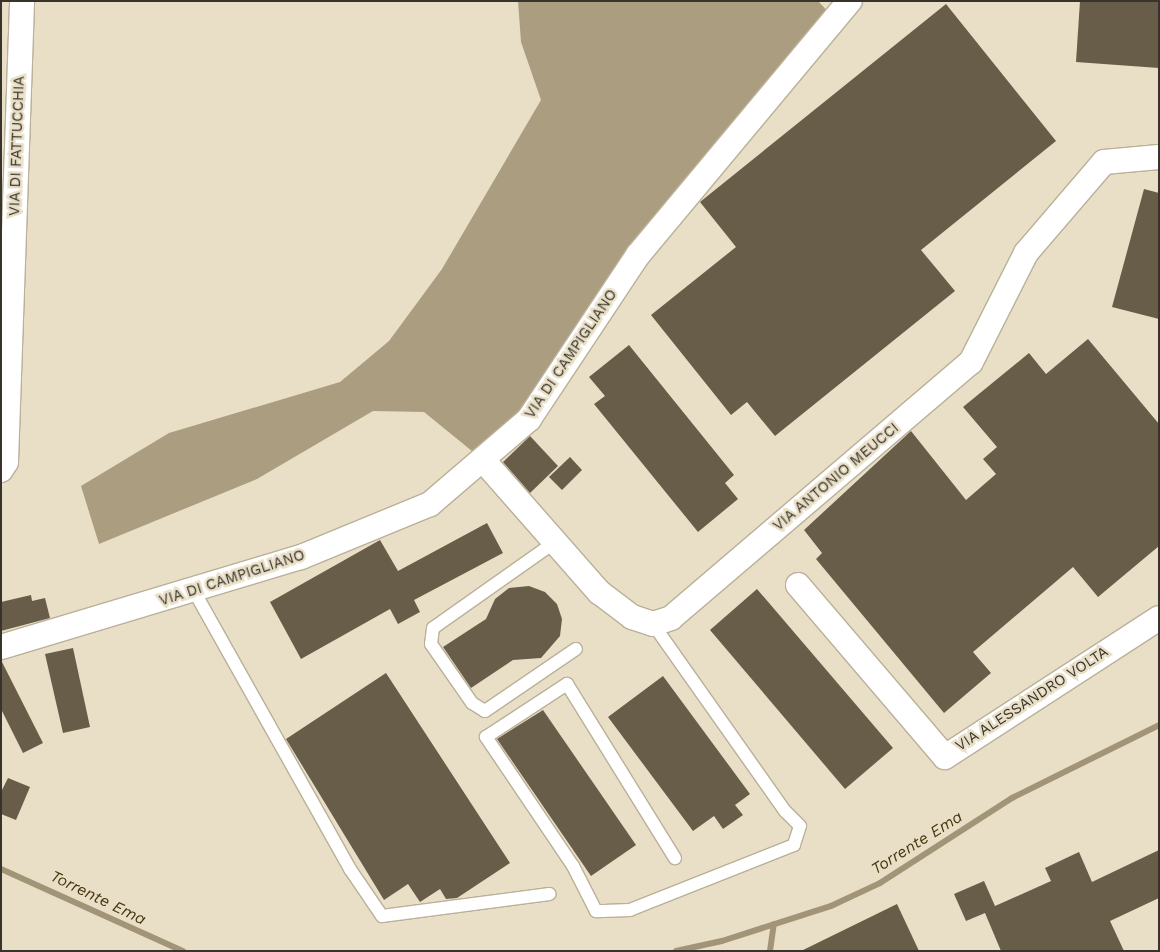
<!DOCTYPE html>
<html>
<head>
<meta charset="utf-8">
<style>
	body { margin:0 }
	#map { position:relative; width:1160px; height:952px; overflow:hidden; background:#e9dfc7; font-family:"Work Sans",sans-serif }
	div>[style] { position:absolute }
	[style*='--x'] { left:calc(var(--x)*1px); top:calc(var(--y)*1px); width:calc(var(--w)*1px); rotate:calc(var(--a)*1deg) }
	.forest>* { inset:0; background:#ab9d80 }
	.stream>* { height:6px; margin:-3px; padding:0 3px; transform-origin:3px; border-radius:3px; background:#a29477 }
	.building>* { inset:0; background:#675d49 }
	.roads { filter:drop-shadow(1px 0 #bab099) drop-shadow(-1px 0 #bab099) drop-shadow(0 1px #bab099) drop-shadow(0 -1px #bab099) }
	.service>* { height:12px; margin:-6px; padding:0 6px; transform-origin:6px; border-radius:6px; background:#fff }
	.minor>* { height:24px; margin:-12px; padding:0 12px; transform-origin:12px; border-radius:12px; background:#fff }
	span { translate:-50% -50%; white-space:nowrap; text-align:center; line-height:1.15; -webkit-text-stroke:5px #e9dfc7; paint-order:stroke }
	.street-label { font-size:15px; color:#38342b }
	.water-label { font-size:16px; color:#45350d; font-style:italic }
	.frame { position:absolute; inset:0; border:2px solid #38342b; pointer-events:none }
</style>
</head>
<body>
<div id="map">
	<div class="forest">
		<i style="clip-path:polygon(518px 1px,818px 1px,835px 19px,483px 460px,424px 412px,373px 411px,257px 479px,99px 544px,81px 486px,169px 433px,340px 382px,389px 341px,442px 269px,541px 100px,521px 42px)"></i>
	</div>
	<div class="stream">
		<i style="--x:1;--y:869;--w:200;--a:24.3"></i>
		<i style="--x:676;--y:951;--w:47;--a:-12.3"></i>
		<i style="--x:722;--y:941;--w:114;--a:-17.8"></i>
		<i style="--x:831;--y:906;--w:54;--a:-25.1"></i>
		<i style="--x:880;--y:883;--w:157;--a:-32.8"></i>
		<i style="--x:1012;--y:798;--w:164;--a:-26.4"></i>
		<i style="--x:770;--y:951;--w:27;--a:-82"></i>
	</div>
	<div class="building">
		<i style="clip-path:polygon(1080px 1px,1159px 1px,1159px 68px,1076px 62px)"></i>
		<i style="clip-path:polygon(946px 4px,1056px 141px,921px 250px,955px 291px,775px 436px,747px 402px,731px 415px,651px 315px,736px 247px,700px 202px)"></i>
		<i style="clip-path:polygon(1144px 189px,1159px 193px,1159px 319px,1112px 307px)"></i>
		<i style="clip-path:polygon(1088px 339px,1159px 424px,1159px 546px,1098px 597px,1073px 567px,973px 652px,991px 673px,944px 713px,816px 559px,822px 553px,804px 530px,911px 431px,966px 500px,996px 474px,983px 459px,997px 447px,963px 407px,1029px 353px,1046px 374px)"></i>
		<i style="clip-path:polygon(629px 345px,734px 475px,725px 483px,738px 499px,698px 532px,594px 404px,605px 396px,589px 377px)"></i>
		<i style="clip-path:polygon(530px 436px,558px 466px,530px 493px,503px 462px)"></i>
		<i style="clip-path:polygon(570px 457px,582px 470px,562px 490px,549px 477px)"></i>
		<i style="clip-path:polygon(487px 523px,503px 553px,414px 600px,420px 612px,398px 624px,390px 609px,301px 659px,270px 602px,380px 540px,398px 571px)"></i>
		<i style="clip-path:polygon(529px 586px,545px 592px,557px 604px,562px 619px,560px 636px,541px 658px,513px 660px,471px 688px,443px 647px,486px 619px,495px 599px,509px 588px)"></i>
		<i style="clip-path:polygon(757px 589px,893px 748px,845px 789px,710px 630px)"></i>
		<i style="clip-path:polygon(31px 595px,32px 601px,45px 598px,50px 618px,1px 631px,1px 602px)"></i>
		<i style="clip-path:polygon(73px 648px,90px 727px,63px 733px,45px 654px)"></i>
		<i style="clip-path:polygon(1px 660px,43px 743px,23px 753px,1px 709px)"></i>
		<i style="clip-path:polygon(386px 673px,510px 863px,457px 898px,446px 899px,440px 889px,420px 902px,408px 884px,384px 900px,286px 739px)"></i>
		<i style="clip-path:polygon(663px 676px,750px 794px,735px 805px,743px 815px,723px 829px,714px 816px,693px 831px,608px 717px)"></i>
		<i style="clip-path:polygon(543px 710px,636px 845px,591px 876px,497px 739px)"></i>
		<i style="clip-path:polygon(8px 778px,30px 787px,16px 820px,1px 814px,1px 792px)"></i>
		<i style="clip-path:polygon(1159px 850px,1159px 898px,1110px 921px,1124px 951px,1001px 951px,985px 913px,966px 921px,954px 894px,984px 881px,995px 906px,1051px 881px,1045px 868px,1079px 852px,1092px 882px)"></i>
		<i style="clip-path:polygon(897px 904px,919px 951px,801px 951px)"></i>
	</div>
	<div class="roads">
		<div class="service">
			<i style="--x:555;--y:542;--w:149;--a:144.8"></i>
			<i style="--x:433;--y:628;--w:16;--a:97"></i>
			<i style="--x:431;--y:644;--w:72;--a:55.2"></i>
			<i style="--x:472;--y:703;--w:15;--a:32"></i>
			<i style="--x:485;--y:711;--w:110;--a:-34.3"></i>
			<i style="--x:194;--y:591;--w:319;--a:60.7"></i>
			<i style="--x:350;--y:869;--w:57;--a:55.8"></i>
			<i style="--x:382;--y:916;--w:169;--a:-7.5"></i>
			<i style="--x:653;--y:624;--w:229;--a:54.8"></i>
			<i style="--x:785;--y:811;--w:21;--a:45"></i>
			<i style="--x:800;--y:826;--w:20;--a:108"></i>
			<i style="--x:794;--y:845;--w:176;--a:158.4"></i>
			<i style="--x:630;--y:910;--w:34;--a:178"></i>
			<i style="--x:596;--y:911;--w:51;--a:-117.1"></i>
			<i style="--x:573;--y:866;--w:156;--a:-124"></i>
			<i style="--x:486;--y:737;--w:97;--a:-33.2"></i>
			<i style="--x:567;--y:684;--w:205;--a:58.2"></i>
		</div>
		<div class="minor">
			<i style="--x:483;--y:460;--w:176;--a:48.7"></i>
			<i style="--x:599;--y:592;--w:41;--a:37.1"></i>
			<i style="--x:632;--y:617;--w:22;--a:18"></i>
			<i style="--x:653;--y:624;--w:19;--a:-18"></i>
			<i style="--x:671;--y:618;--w:394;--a:-40.5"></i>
			<i style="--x:971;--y:362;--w:122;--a:-63.2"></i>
			<i style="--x:1026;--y:253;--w:120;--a:-49.4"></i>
			<i style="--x:1104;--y:162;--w:55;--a:-5.2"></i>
			<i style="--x:1;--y:470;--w:9;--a:-58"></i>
			<i style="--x:6;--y:462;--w:461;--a:-88"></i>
			<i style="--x:798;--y:585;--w:226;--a:49.5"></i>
			<i style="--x:945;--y:757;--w:255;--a:-33"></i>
			<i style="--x:1;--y:647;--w:313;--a:-16.7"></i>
			<i style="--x:301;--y:557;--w:139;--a:-22.3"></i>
			<i style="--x:430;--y:504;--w:130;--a:-40.6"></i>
			<i style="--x:529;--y:419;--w:197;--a:-56.4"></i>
			<i style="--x:638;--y:255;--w:331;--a:-50.2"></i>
		</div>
	</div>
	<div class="street-label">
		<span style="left:17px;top:146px;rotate:-88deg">VIA DI FATTUCCHIA</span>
		<span style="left:571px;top:354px;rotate:-56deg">VIA DI CAMPIGLIANO</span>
		<span style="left:836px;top:477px;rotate:-40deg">VIA ANTONIO MEUCCI</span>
		<span style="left:232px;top:578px;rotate:-18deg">VIA DI CAMPIGLIANO</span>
		<span style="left:1032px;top:699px;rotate:-33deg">VIA ALESSANDRO VOLTA</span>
	</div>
	<div class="water-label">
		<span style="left:917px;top:843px;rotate:-32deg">Torrente Ema</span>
		<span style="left:98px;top:898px;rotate:26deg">Torrente Ema</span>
	</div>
	<div class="frame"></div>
</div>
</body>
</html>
